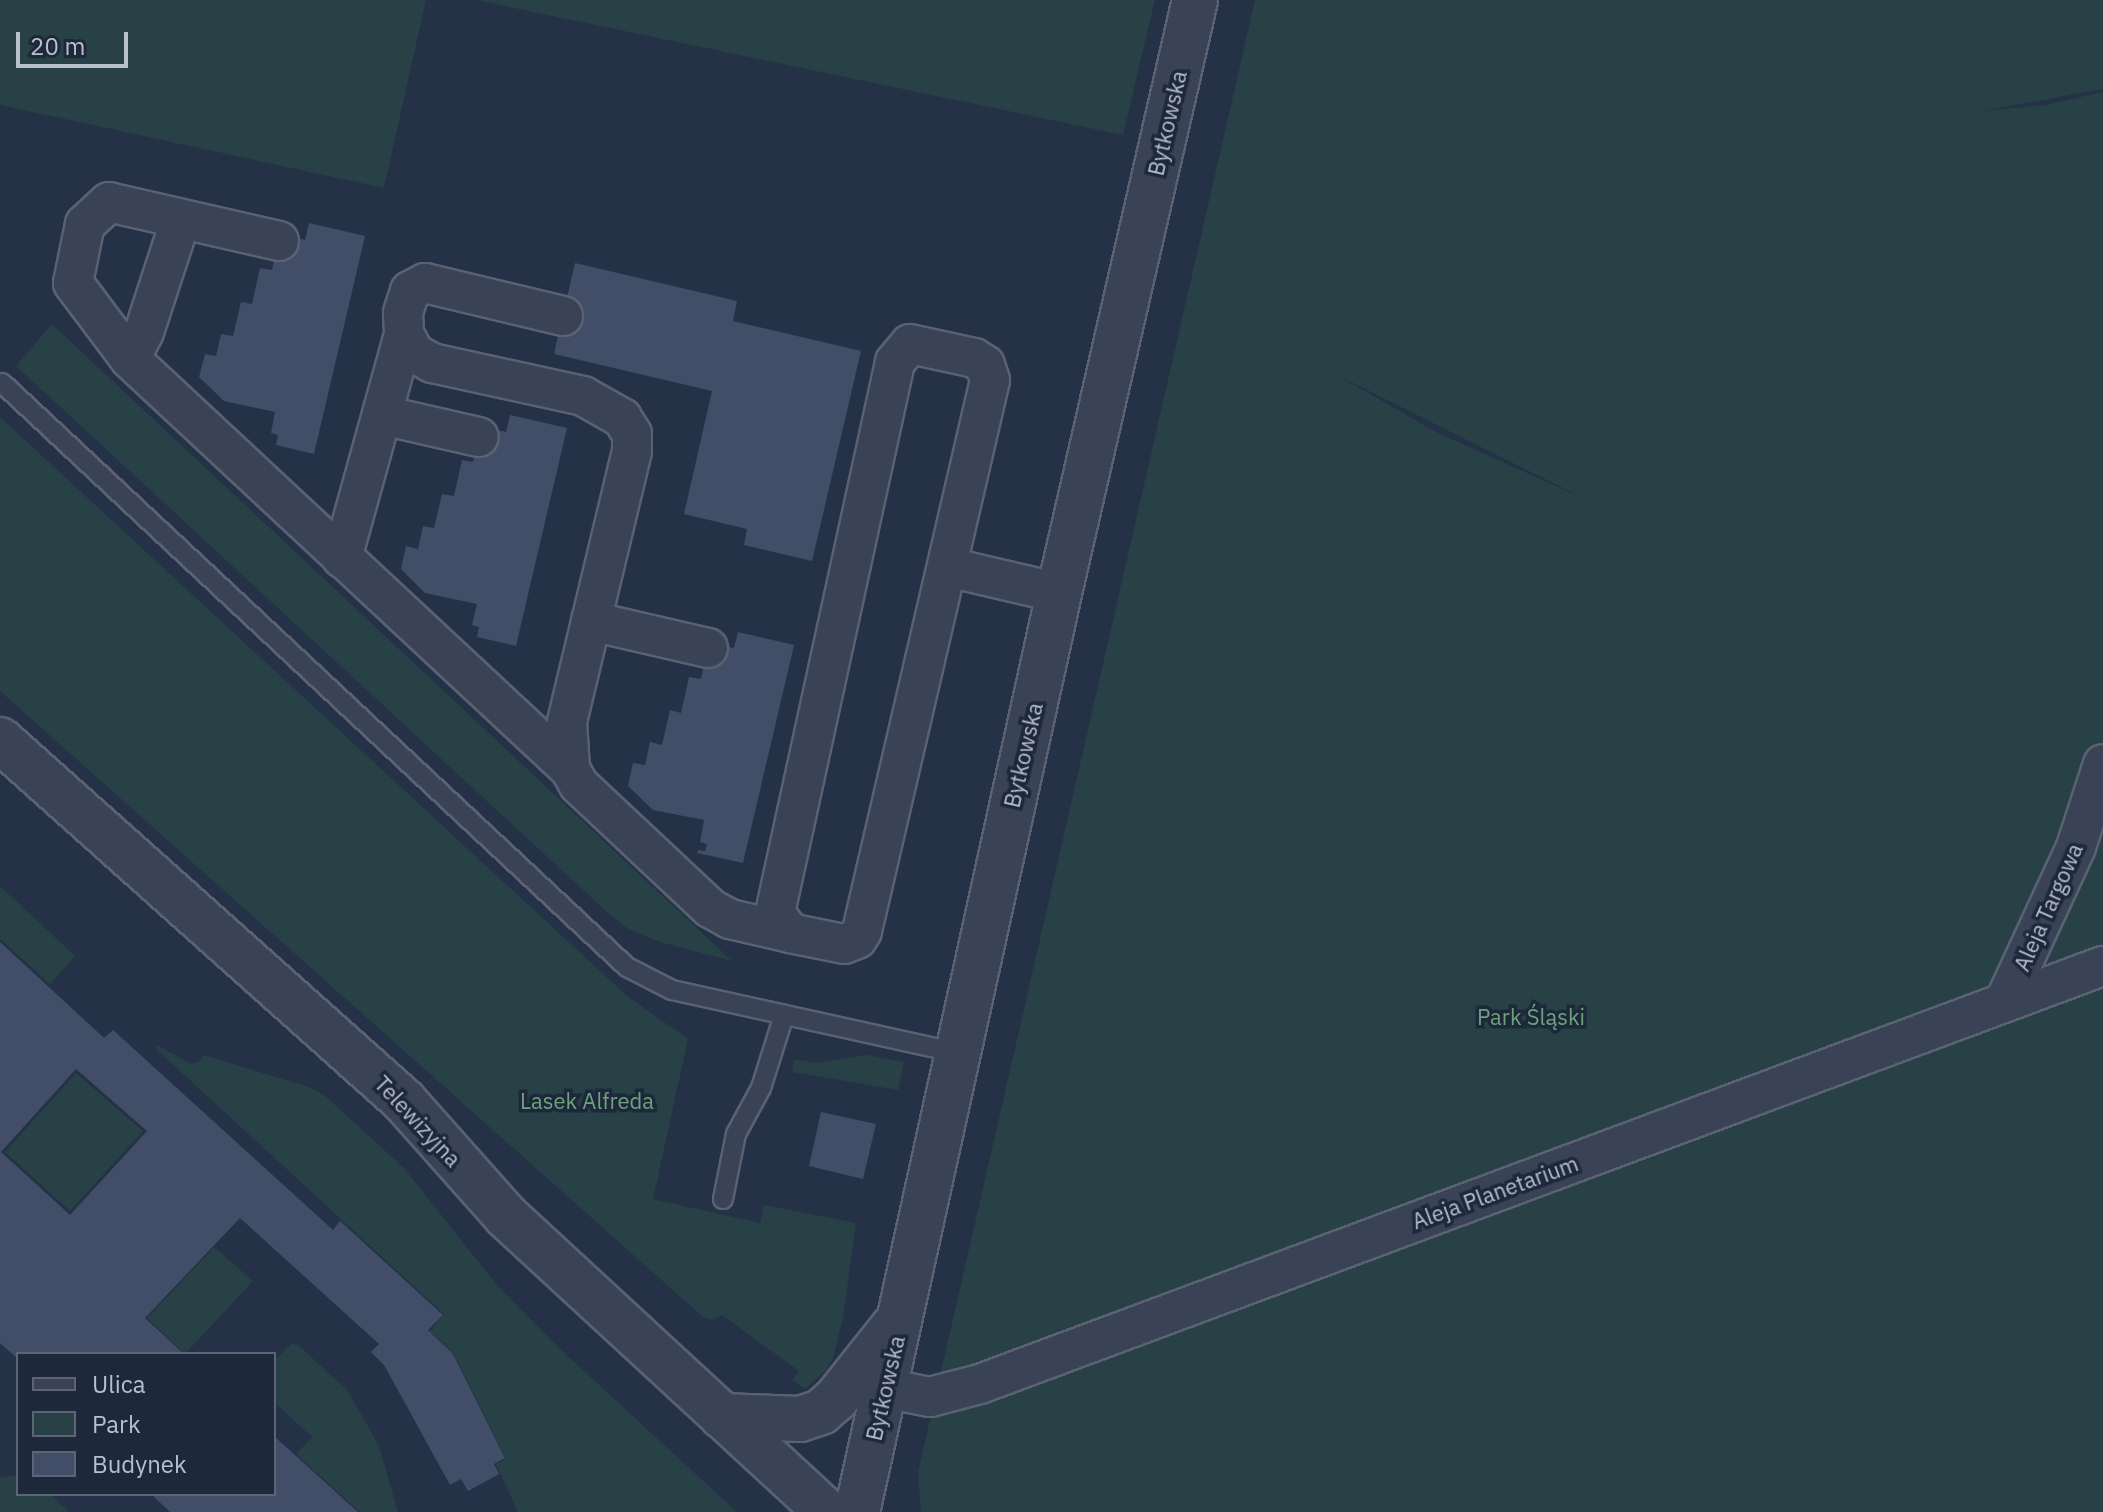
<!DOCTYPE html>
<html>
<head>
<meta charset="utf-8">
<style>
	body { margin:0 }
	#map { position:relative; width:2103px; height:1512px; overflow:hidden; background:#253147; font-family:"IBM Plex Sans",sans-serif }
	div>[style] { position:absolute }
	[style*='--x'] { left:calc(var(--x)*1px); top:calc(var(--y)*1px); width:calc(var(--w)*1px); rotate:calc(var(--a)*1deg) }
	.green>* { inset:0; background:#274147 }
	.building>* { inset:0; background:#424e67 }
	.roads { filter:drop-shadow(2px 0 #596173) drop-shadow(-2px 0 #596173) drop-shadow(0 2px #596173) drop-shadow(0 -2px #596173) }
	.service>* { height:18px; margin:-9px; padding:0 9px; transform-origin:9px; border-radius:9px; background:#3a4356 }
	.minor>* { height:38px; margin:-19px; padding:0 19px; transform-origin:19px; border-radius:19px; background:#3a4356 }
	.tertiary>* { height:44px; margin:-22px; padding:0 22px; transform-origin:22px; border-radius:22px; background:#3a4356 }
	span { translate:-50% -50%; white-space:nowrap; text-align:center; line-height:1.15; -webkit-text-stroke:7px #1e283b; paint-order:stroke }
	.street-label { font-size:22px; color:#b8bfcf }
	.park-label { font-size:22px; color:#6da27d }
	.legend { position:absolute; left:16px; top:1352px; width:260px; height:144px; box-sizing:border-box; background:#1e283b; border:2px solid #5c6476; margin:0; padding:10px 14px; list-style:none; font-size:24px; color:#b8bfcf }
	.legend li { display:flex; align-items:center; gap:16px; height:40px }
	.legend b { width:40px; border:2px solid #5c6476 }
	.scale { position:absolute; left:16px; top:32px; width:112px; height:36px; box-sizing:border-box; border:4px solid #b8bfcf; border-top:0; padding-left:10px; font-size:24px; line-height:28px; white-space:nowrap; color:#b8bfcf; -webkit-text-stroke:6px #1e283b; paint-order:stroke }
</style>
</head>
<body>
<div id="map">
	<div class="green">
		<i style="clip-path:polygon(0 0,426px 0,384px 188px,0 105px)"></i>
		<i style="clip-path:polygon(476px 0,1155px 0,1123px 135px)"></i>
		<i style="clip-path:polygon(evenodd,1255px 0,2103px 0,2103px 89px,1982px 111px,2045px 105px,2103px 92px,2103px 1512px,921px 1512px,918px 1472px,1255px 0,1337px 375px,1577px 495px,1578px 496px,1436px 432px,1337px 375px)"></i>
		<i style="clip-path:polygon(52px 324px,732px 961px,660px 942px,628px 929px,608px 913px,16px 366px)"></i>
		<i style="clip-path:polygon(0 417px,627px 996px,688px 1039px,653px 1199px,760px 1223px,764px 1205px,856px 1223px,843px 1317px,833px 1358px,825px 1371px,805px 1389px,792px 1380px,799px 1371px,722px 1315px,712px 1320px,703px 1317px,0 691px)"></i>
		<i style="clip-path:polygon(0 886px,75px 956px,50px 984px,0 939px)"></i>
		<i style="clip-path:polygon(157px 1045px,191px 1064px,199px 1062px,203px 1055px,309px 1087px,325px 1096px,404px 1168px,496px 1284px,560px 1349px,737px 1512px,518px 1512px,496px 1464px,506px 1459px,454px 1354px,430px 1331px,444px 1314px,155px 1048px)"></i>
		<i style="clip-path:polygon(867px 1055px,904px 1062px,898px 1090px,792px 1072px,794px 1059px,818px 1063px)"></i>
		<i style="clip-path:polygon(76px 1073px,143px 1131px,70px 1211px,5px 1152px)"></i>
		<i style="clip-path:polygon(214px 1247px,253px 1281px,185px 1354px,147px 1318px)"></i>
		<i style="clip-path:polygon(291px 1344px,298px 1345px,348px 1391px,379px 1446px,398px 1512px,360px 1512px,296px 1454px,312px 1437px,274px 1402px,274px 1361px)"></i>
		<i style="clip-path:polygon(14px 1476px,18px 1476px,18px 1494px,50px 1494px,69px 1512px,0 1512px,0 1478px)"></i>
	</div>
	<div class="building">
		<i style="clip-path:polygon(309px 223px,365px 236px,314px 454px,276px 445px,278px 435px,271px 433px,275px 412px,224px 401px,199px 377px,205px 354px,216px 356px,221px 334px,233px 336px,241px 302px,252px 304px,260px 268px,272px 270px,280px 234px,305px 240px)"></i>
		<i style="clip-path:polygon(575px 263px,737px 301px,733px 321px,861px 351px,812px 561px,744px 545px,747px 529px,684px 514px,712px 391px,554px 354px)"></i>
		<i style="clip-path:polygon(510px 415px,567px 428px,516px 646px,477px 637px,479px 627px,472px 625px,477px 604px,425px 593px,401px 569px,406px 546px,418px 549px,423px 526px,434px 528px,442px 494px,454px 496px,462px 460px,473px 462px,482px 426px,506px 432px)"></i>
		<i style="clip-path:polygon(738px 632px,794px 645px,743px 863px,697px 853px,698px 850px,705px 851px,707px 844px,700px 842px,704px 820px,653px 810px,628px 786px,633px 763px,645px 765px,650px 742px,662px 745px,670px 710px,681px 713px,689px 677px,701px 679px,709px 643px,734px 648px)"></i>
		<i style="clip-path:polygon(evenodd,0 942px,104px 1038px,113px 1030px,333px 1230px,340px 1221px,443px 1315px,428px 1330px,453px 1354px,505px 1458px,494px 1464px,499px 1474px,468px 1491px,461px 1479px,450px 1485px,384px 1365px,371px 1352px,379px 1344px,240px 1218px,145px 1318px,184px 1354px,18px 1354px,18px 1359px,0 1343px,0 942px,76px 1069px,147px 1131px,70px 1215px,1px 1152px,76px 1069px)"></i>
		<i style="clip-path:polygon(821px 1112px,876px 1124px,863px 1179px,809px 1166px)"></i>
		<i style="clip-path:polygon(274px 1436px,358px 1512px,170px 1512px,151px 1494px,274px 1494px)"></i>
	</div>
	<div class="roads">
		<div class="service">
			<i style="--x:2;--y:383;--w:855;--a:43.06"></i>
			<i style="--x:627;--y:967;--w:51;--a:27.1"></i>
			<i style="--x:672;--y:990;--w:293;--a:12.4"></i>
			<i style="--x:723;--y:1199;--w:66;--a:-78.7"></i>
			<i style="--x:736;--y:1134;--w:52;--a:-61.5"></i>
			<i style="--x:761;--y:1088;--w:77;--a:-72.5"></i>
		</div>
		<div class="minor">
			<i style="--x:279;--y:241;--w:174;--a:-167.1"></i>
			<i style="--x:109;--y:202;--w:33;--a:137"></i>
			<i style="--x:85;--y:224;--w:60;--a:101.5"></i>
			<i style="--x:73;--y:283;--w:95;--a:53.1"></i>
			<i style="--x:130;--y:359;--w:601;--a:42.98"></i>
			<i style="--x:563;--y:316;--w:142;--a:-166.6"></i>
			<i style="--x:425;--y:283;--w:17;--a:152"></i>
			<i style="--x:410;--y:291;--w:23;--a:108"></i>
			<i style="--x:403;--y:313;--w:21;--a:87"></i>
			<i style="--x:404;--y:334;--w:21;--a:62"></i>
			<i style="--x:414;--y:353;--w:21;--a:29"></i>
			<i style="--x:432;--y:363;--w:155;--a:12.3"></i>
			<i style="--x:583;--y:396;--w:45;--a:29.4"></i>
			<i style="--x:622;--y:418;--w:19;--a:58"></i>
			<i style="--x:632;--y:434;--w:17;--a:90"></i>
			<i style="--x:632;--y:451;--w:279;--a:103.5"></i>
			<i style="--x:567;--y:722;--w:47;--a:86.3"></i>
			<i style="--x:570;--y:769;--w:18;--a:61"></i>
			<i style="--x:579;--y:785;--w:180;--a:43.2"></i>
			<i style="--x:710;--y:908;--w:23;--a:29"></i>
			<i style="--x:730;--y:919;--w:62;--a:13.1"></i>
			<i style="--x:910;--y:344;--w:66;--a:12.3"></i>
			<i style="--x:974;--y:358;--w:13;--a:32"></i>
			<i style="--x:985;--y:365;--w:16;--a:72"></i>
			<i style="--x:990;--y:380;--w:566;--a:103.08"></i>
			<i style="--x:862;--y:931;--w:9;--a:122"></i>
			<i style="--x:857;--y:939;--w:14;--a:159"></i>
			<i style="--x:844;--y:944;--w:55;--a:-168.5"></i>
			<i style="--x:790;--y:933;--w:25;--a:-127"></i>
			<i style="--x:775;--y:913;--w:564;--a:-77.71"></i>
			<i style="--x:895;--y:362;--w:23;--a:-50"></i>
			<i style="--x:130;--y:359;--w:30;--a:-63"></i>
			<i style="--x:144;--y:332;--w:119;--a:-71.9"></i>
			<i style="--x:382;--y:415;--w:99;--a:12.8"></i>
			<i style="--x:342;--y:558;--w:232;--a:-74.5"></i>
			<i style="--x:948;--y:567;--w:114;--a:13.2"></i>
			<i style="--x:591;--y:621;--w:120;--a:13"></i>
			<i style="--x:2004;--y:1003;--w:172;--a:-65.2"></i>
			<i style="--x:2076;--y:847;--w:87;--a:-72"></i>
			<i style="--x:885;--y:1388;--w:46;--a:11.3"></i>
			<i style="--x:930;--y:1397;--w:52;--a:-14.6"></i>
			<i style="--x:980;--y:1384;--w:1198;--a:-20.42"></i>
		</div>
		<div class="tertiary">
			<i style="--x:0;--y:740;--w:542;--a:41.78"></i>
			<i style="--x:404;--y:1101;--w:154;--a:48.4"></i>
			<i style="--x:506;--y:1216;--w:437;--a:42.7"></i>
			<i style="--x:722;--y:1416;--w:78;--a:2.2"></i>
			<i style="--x:800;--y:1419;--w:22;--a:-18"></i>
			<i style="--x:821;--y:1412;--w:20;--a:-41"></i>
			<i style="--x:836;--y:1399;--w:93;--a:-51.5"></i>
			<i style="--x:857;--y:1512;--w:941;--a:-77.6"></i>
			<i style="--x:1059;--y:593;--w:608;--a:-77.08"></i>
		</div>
	</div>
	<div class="street-label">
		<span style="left:1167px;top:123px;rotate:-77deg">Bytkowska</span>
		<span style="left:1023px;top:755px;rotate:-77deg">Bytkowska</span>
		<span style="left:2048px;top:907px;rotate:-66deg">Aleja Targowa</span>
		<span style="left:418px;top:1121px;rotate:47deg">Telewizyjna</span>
		<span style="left:1495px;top:1192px;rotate:-20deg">Aleja Planetarium</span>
		<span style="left:885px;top:1388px;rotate:-77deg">Bytkowska</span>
	</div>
	<div class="park-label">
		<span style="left:1531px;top:1017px">Park Śląski</span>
		<span style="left:587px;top:1101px">Lasek Alfreda</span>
	</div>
	<ul class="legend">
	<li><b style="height:10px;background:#3a4356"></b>Ulica</li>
	<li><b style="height:22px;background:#274147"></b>Park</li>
	<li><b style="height:22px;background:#424e67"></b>Budynek</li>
	</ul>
	<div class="scale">20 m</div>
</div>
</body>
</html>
